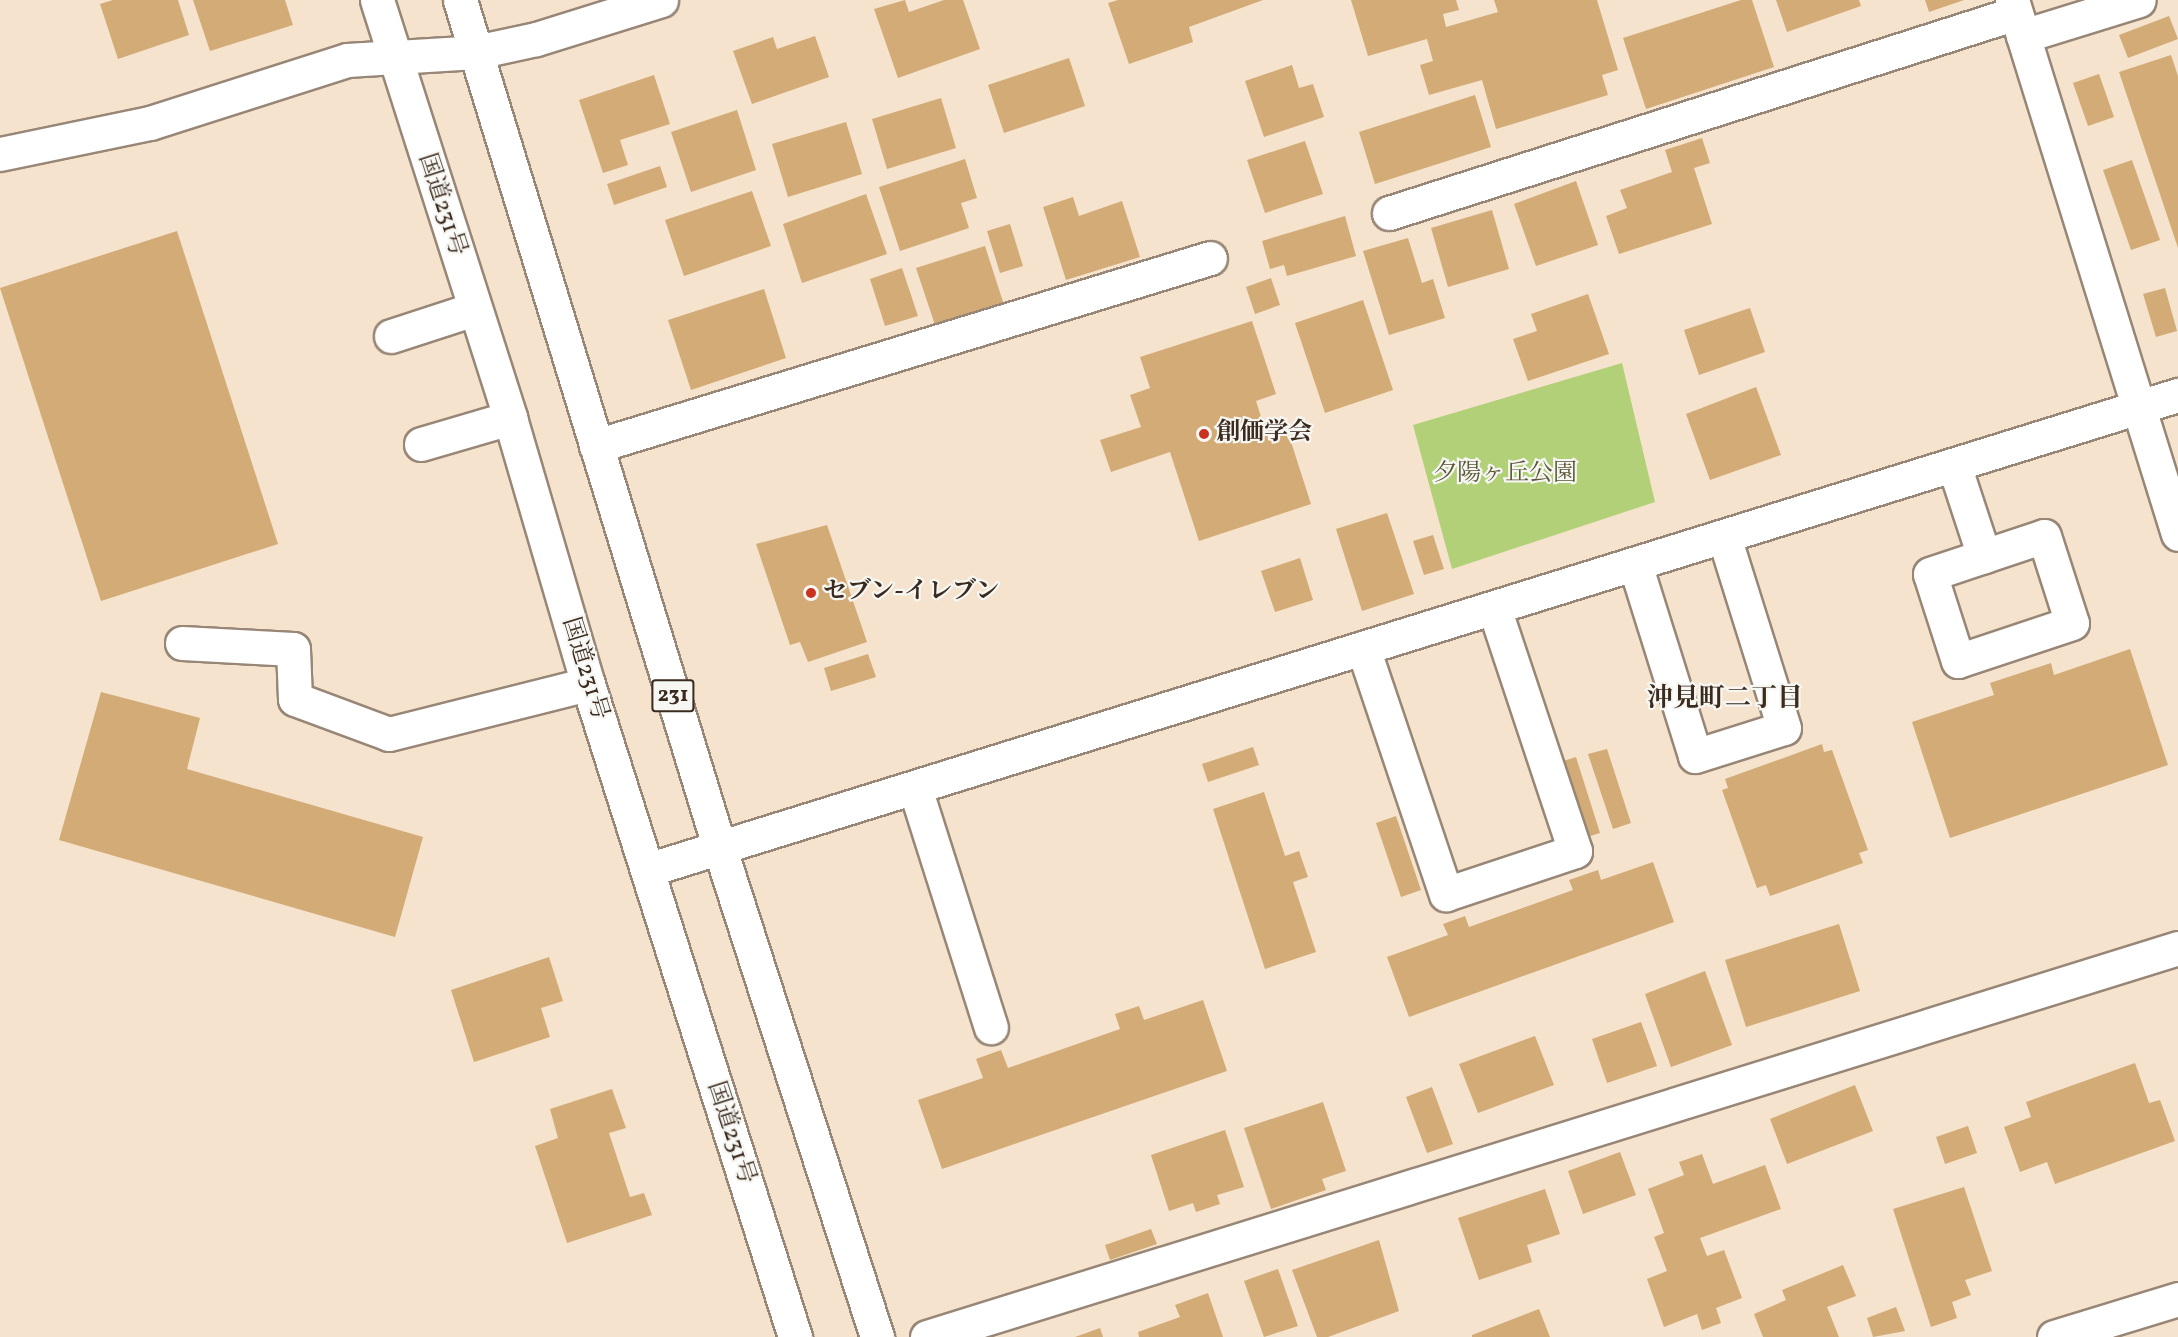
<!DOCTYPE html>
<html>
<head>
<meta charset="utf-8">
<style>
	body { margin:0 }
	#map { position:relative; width:2178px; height:1337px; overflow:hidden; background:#f5e3cd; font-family:Vollkorn,"Noto Serif JP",serif }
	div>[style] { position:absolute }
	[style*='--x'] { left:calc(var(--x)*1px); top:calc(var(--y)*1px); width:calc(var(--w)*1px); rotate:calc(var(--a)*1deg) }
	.green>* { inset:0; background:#b2d078 }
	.building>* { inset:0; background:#d3ab76 }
	.roads { filter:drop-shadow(2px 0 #988676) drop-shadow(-2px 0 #988676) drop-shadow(0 2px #988676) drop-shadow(0 -2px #988676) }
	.minor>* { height:33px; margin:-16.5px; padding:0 16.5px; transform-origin:16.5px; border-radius:16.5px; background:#fff }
	.highway>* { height:33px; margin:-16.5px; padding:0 16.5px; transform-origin:16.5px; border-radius:16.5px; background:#fff }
	.dots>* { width:16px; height:16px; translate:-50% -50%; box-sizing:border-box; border:3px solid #f6f6f2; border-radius:50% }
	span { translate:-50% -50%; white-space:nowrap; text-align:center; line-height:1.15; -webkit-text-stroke:4.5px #f6f6f2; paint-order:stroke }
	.shield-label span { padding:2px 4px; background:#f6f6f2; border:2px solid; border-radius:4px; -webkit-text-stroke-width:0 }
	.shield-label { font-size:22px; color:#3b2a1e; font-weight:700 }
	.street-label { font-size:24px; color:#3b2a1e }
	.poi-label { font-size:24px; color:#3b2a1e; font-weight:700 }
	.left { translate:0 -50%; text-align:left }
	.park-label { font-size:24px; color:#595434 }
	.neighbourhood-label { font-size:26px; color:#3b2a1e; font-weight:700 }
</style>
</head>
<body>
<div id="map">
	<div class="green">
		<i style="clip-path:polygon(1622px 363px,1655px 502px,1452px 569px,1413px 425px)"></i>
	</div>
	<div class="building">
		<i style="clip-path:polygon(113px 0,178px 0,189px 35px,118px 59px,100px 4px)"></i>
		<i style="clip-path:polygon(193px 0,285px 0,293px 25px,210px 51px)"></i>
		<i style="clip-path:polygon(905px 0,909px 12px,944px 0,963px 0,980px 49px,898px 78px,874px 9px)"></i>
		<i style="clip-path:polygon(1118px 0,1263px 0,1189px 27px,1193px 42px,1129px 64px,1108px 3px)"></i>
		<i style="clip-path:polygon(1351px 0,1456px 0,1459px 10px,1443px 14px,1446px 27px,1498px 12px,1494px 0,1597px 0,1618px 70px,1602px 75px,1608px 95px,1496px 129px,1482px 80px,1429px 95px,1420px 65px,1433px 61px,1427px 39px,1368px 56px)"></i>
		<i style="clip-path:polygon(1741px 0,1752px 0,1774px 67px,1646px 109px,1623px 38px)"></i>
		<i style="clip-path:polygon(1776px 0,1859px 0,1861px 6px,1787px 32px)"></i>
		<i style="clip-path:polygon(1925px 0,1964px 0,1929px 12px)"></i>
		<i style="clip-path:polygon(2169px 16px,2178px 39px,2128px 58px,2119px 35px)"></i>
		<i style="clip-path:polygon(815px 36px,829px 77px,752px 104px,733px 51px,773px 37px,777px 49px)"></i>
		<i style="clip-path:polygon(2171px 55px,2178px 76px,2178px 248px,2119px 72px)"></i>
		<i style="clip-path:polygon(1069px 58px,1085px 106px,1004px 133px,988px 85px)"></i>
		<i style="clip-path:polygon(1292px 65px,1299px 88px,1313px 84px,1324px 117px,1264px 137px,1245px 81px)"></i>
		<i style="clip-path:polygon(2099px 74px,2114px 117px,2088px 126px,2073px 83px)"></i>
		<i style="clip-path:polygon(654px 75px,670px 124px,620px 140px,628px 165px,603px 173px,579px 100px)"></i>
		<i style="clip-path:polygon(1475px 95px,1491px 147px,1375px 184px,1359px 132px)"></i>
		<i style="clip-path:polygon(941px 98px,956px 148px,887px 169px,872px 119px)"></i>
		<i style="clip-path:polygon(737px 110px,756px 170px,691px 192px,671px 132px)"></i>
		<i style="clip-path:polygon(846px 122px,862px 174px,788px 197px,772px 144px)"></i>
		<i style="clip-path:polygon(1702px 138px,1710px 163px,1694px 168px,1712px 224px,1619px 254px,1606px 216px,1627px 208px,1620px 190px,1672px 172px,1665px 150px)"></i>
		<i style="clip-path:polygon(1305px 141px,1323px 194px,1265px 213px,1247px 160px)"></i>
		<i style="clip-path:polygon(965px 159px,977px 198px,961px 203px,969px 228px,900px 251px,879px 187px)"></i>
		<i style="clip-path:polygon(2132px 160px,2160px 240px,2131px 250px,2103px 170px)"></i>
		<i style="clip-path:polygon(660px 166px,667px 187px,614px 205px,607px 184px)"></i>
		<i style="clip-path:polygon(1576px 181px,1598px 245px,1536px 266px,1514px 204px)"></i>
		<i style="clip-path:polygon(752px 191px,771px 246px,684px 276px,665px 220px)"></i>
		<i style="clip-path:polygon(866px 194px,887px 254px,802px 283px,783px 224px)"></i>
		<i style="clip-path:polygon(1073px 197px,1079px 216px,1122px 201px,1140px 257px,1066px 280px,1043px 207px)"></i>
		<i style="clip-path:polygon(1492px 210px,1509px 269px,1448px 287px,1431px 228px)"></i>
		<i style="clip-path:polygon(1345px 216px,1356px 256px,1287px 276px,1284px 265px,1270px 269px,1262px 241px)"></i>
		<i style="clip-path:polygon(1010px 224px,1023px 266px,1000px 273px,987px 231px)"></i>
		<i style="clip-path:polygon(177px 231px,278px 544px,101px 601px,0 288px)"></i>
		<i style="clip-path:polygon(1408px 238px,1422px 283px,1433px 279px,1445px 318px,1389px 335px,1363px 251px)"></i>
		<i style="clip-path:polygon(985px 246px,1004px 305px,936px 328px,916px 268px)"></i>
		<i style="clip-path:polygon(902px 268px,918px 316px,885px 326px,870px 279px)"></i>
		<i style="clip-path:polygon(1271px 278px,1280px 305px,1255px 314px,1246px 287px)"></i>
		<i style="clip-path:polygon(2165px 288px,2177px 331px,2156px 337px,2143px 294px)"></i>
		<i style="clip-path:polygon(764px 289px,786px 358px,691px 390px,668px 320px)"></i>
		<i style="clip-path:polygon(1588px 294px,1609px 354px,1528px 381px,1513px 339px,1537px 331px,1531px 314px)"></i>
		<i style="clip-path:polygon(1363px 300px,1393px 390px,1325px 413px,1295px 323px)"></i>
		<i style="clip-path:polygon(1750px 308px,1765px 352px,1699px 375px,1684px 330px)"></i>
		<i style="clip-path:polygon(1252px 321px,1276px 394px,1256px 401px,1263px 423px,1283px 417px,1311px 504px,1199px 541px,1170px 452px,1111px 472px,1100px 440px,1141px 427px,1130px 395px,1150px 388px,1140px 357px)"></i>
		<i style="clip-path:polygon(1756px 387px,1781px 455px,1710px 480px,1686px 414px)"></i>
		<i style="clip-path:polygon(1387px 513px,1414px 594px,1362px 611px,1336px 529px)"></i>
		<i style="clip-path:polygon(827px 525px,867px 642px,808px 662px,800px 642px,790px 645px,756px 544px)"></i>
		<i style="clip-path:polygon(1433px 535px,1444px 569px,1424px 575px,1413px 541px)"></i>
		<i style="clip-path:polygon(1300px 558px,1313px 600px,1275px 612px,1261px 571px)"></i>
		<i style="clip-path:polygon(2130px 649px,2168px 765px,1950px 838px,1912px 722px,1994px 695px,1990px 683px,2051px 663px,2054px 675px)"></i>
		<i style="clip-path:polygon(868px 654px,876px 677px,831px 691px,824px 668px)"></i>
		<i style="clip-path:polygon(101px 692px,200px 718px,187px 769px,423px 837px,395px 937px,59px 840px)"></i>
		<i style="clip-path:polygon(1822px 744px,1824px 752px,1832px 750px,1868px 850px,1859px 853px,1863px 863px,1770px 896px,1766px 885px,1757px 888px,1722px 790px,1728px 788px,1725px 779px)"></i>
		<i style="clip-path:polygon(1253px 747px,1259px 765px,1208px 782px,1202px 764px)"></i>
		<i style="clip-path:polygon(1607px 749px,1631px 823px,1613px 829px,1588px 754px)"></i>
		<i style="clip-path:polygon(1576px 757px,1600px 833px,1584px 838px,1560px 762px)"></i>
		<i style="clip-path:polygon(1264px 792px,1285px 856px,1299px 851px,1308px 877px,1293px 882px,1316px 952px,1265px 969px,1213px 809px)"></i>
		<i style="clip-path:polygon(1396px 816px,1421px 890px,1401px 897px,1376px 823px)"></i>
		<i style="clip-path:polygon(1653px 862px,1674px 922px,1409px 1017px,1387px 957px,1448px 935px,1443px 924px,1465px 916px,1469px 927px,1573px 890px,1569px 880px,1598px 870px,1601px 880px)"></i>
		<i style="clip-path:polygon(1839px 924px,1860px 991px,1746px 1027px,1725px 960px)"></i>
		<i style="clip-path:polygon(549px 957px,563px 1001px,541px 1008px,550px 1037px,474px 1062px,451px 990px)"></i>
		<i style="clip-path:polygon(1705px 971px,1732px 1045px,1671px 1067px,1645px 994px)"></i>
		<i style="clip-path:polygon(1203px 1000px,1227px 1071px,942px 1169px,918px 1100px,983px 1078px,976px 1059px,1001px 1050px,1008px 1068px,1120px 1029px,1115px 1014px,1139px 1006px,1144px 1020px)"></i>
		<i style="clip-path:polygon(1641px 1022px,1657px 1066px,1607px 1083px,1592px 1039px)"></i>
		<i style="clip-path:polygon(1535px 1036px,1554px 1085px,1478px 1113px,1459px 1064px)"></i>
		<i style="clip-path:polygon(2135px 1063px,2149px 1103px,2160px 1100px,2175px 1141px,2055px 1184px,2047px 1162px,2020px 1172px,2004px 1127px,2031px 1117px,2026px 1102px)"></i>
		<i style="clip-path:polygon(1855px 1085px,1873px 1131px,1787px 1164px,1770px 1119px)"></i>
		<i style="clip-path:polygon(1432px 1087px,1453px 1144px,1427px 1153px,1406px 1097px)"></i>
		<i style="clip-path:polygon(612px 1089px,626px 1128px,609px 1133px,630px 1197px,644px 1193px,652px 1215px,567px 1243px,535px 1146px,558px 1138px,550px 1109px)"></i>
		<i style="clip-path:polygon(1323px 1102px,1346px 1171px,1322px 1179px,1326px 1190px,1271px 1209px,1244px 1128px)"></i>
		<i style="clip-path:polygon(1968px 1126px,1977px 1153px,1945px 1164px,1936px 1137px)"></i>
		<i style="clip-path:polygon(1225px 1130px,1244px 1187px,1217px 1195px,1220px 1204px,1196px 1212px,1193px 1203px,1169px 1211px,1151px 1155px)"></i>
		<i style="clip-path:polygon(1620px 1152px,1636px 1195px,1583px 1214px,1568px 1171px)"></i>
		<i style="clip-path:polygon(1702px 1154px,1713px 1184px,1765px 1165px,1781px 1209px,1700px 1238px,1707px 1256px,1724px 1250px,1742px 1298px,1716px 1308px,1721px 1323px,1702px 1330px,1697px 1314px,1664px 1327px,1647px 1279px,1667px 1271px,1654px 1237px,1664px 1233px,1648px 1189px,1684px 1175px,1679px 1162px)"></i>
		<i style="clip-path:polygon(1964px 1187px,1992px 1271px,1965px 1280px,1971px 1295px,1952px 1302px,1957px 1318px,1931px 1327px,1893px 1209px)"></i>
		<i style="clip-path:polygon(1545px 1189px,1560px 1234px,1527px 1245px,1532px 1262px,1479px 1280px,1458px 1218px)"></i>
		<i style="clip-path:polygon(1151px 1229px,1157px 1244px,1110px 1260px,1105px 1245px)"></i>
		<i style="clip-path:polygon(1379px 1240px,1399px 1311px,1328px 1337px,1317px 1337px,1292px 1270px)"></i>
		<i style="clip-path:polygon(1843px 1265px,1856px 1296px,1827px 1307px,1839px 1337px,1763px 1337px,1754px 1314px,1786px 1300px,1782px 1290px)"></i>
		<i style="clip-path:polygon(1278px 1269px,1298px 1326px,1264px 1337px,1244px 1281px)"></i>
		<i style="clip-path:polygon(1208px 1293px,1223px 1337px,1139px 1337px,1138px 1332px,1180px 1317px,1175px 1305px)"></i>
		<i style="clip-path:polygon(1896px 1307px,1905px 1331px,1873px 1337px,1867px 1318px)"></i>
		<i style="clip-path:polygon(1539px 1309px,1550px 1337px,1472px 1337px,1472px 1335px)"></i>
		<i style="clip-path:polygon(1100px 1328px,1103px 1337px,1075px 1337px)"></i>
	</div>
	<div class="roads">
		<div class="minor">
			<i style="--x:2012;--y:0;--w:559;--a:72.73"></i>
			<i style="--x:2023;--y:36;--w:121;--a:-17.2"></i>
			<i style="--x:0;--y:154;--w:153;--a:-11.7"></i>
			<i style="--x:150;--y:123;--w:207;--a:-17.7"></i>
			<i style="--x:347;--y:60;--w:129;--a:-3.5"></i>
			<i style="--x:476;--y:52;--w:61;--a:-12.2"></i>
			<i style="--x:536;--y:39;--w:131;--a:-17.3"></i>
			<i style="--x:1389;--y:213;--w:658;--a:-17.69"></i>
			<i style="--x:391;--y:336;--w:87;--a:-18"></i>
			<i style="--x:421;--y:444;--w:93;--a:-16.3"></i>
			<i style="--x:596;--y:446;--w:642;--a:-17.02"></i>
			<i style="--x:1954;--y:465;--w:96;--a:71.8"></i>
			<i style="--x:2044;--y:536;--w:91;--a:72.2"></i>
			<i style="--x:2072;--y:623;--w:120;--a:161.6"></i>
			<i style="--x:1958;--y:661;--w:91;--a:-107.8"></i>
			<i style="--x:1930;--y:574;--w:120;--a:-18.4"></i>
			<i style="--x:1635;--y:564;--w:201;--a:72.6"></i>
			<i style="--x:1695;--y:756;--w:93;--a:-17.5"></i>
			<i style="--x:1784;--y:728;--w:200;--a:-107.4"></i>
			<i style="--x:182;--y:643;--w:111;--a:3.1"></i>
			<i style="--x:293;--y:649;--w:50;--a:87.7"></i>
			<i style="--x:295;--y:699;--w:100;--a:20.4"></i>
			<i style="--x:389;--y:734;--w:205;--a:-14.1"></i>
			<i style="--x:1363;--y:648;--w:260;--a:71.4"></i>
			<i style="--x:1446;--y:894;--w:136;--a:-18.4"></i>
			<i style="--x:1575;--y:851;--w:256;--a:-108.4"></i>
			<i style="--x:915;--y:788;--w:251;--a:72.4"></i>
			<i style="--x:647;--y:870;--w:1603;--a:-17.24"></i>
			<i style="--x:927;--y:1337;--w:1310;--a:-17.27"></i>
			<i style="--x:2054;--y:1337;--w:130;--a:-17"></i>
		</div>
		<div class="highway">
			<i style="--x:377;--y:0;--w:439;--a:72.3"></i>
			<i style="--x:510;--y:418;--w:277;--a:73.7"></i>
			<i style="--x:588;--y:684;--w:685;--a:72.41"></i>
			<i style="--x:460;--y:0;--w:885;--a:72.98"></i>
			<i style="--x:719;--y:846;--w:516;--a:72.16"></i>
		</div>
	</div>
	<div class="dots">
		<i style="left:1204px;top:434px;background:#c8321e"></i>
		<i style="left:811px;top:593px;background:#c8321e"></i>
	</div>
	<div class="shield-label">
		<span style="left:673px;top:696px">231</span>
	</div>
	<div class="street-label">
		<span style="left:441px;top:205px;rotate:72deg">国道231号</span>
		<span style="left:584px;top:669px;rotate:73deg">国道231号</span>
		<span style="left:730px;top:1133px;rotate:72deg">国道231号</span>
	</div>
	<div class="poi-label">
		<span class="left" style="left:1216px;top:434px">創価学会</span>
		<span class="left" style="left:823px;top:593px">セブン-イレブン</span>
	</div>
	<div class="park-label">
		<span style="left:1505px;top:475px">夕陽ヶ丘公園</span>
	</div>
	<div class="neighbourhood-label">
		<span style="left:1725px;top:700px">沖見町二丁目</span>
	</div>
</div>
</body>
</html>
